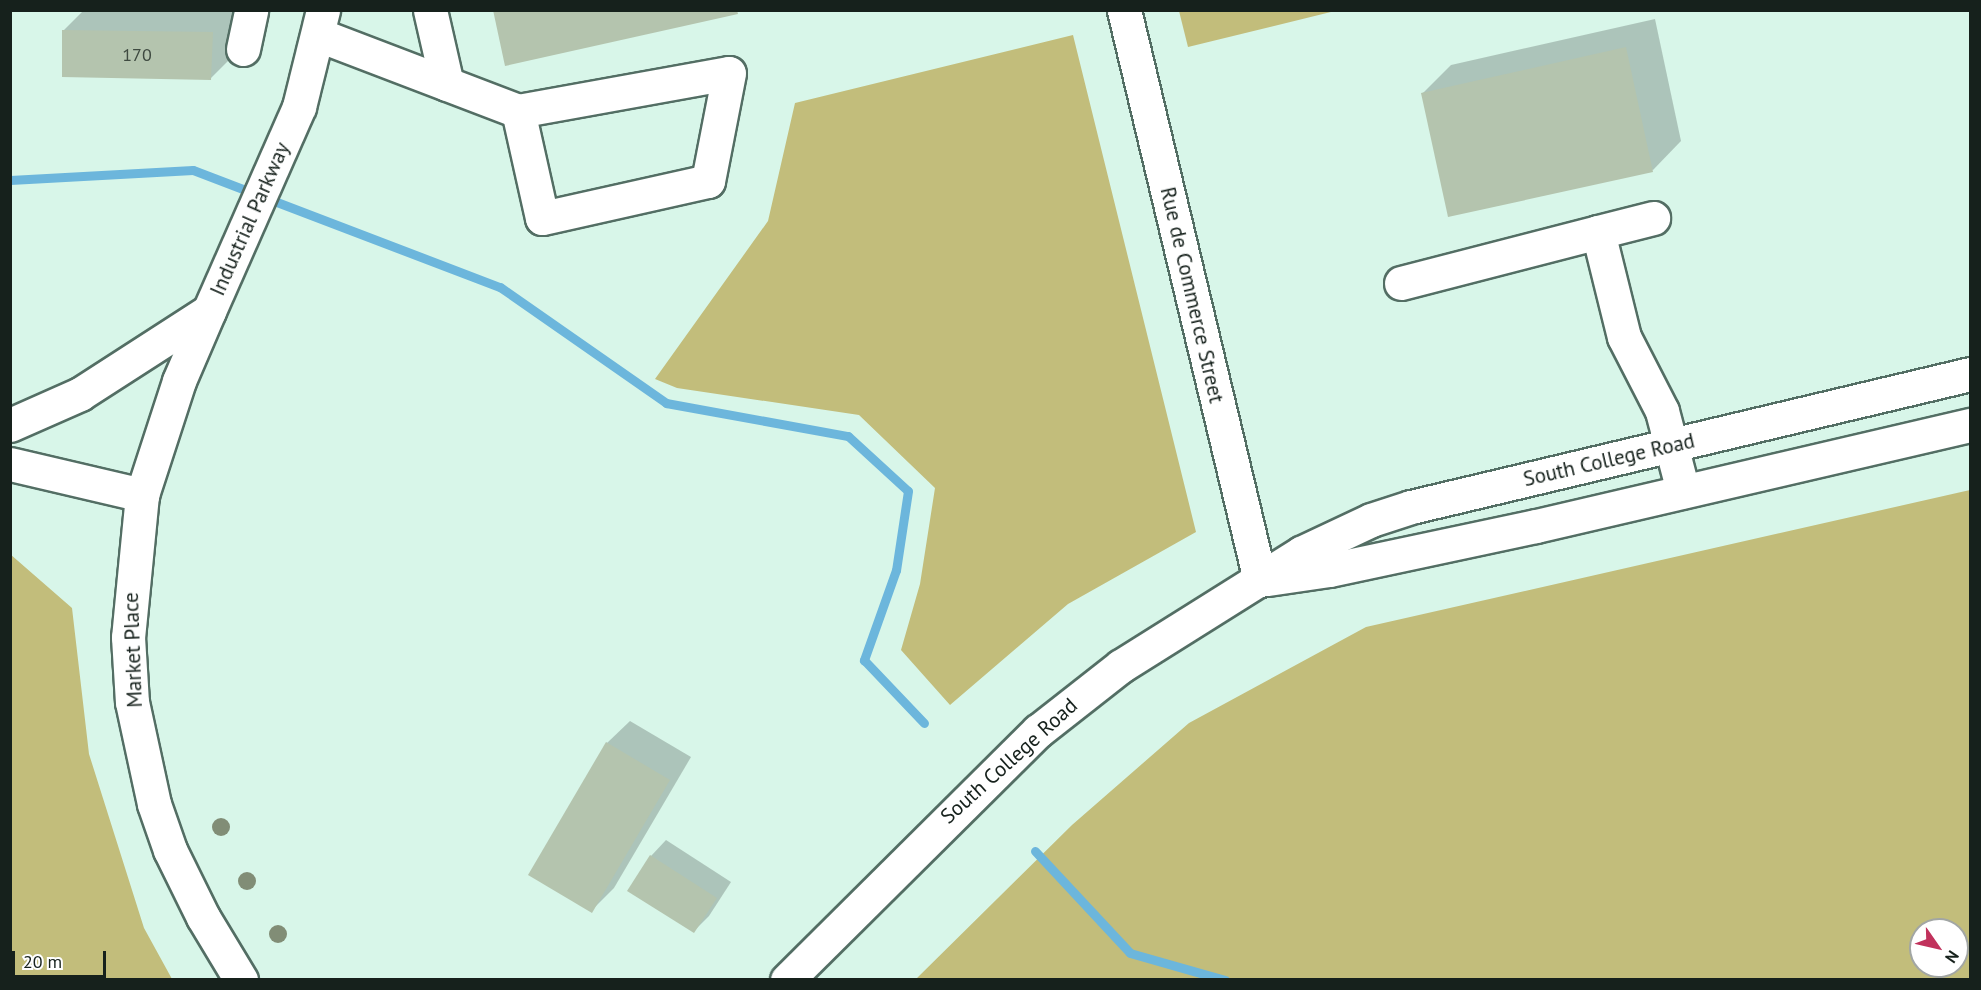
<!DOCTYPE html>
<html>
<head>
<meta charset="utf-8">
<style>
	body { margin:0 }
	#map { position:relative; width:1981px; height:990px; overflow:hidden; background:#d8f6e9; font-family:"PT Sans",sans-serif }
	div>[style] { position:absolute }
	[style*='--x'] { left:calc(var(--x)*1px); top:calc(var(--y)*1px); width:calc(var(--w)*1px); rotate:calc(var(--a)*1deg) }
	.green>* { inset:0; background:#c2bd7b }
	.shadow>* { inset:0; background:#0003 }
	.stream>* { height:9px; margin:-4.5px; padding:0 4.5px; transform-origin:4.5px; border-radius:4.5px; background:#6cb6dc }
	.building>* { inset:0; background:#b4c4ae }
	.roads { filter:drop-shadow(2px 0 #536e64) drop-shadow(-2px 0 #536e64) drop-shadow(0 2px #536e64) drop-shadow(0 -2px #536e64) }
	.minor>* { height:33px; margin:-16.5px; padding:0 16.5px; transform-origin:16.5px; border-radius:16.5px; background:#fff }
	.trees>* { width:18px; height:18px; margin:-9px; border-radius:50%; background:#818d76 }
	span { translate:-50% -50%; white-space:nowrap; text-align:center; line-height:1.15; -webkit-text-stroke:4.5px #fff; paint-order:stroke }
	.number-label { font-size:18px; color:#3e4a40 }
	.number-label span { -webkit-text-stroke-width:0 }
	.street-label { font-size:21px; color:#16211c }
	.frame { position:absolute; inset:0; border:12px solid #16211c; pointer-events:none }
	.north { position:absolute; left:1909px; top:918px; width:60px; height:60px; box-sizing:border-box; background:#fff; border:2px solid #a2a6a4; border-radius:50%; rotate:124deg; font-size:16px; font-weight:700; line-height:24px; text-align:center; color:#16211c }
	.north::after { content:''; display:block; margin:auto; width:21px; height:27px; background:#c1325c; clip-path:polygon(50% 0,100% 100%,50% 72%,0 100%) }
	.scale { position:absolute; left:12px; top:951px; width:94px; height:27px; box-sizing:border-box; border:3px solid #16211c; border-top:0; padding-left:8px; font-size:18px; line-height:21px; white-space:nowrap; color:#16211c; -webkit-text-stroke:4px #fff; paint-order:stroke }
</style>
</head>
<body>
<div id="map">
	<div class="green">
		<i style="clip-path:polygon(1179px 11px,1179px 10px,1335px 11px,1188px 47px)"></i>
		<i style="clip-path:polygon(1073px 35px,1196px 532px,1068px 604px,950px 705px,901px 650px,920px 584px,935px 488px,859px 415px,677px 388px,655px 379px,768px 221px,795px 103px)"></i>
		<i style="clip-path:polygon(evenodd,1970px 490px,1970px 979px,916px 979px,1072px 825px,1189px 723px,1366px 627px,1970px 490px,1921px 930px,1957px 930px,1957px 966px,1921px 966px,1921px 930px)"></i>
		<i style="clip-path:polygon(10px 554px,72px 608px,89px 754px,144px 928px,172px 979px,11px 979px)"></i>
	</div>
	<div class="shadow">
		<i style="clip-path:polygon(84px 10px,234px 10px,233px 56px,210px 79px,63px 31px)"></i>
		<i style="clip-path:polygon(1655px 19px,1681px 141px,1653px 170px,1422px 94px,1451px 65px)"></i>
		<i style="clip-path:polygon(630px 721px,691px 757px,614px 888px,591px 911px,607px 743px)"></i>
		<i style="clip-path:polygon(666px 840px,731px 882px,709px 916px,694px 931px,651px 856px)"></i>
	</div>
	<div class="stream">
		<i style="--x:10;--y:180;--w:183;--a:-3.1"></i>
		<i style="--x:193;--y:170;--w:329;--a:20.9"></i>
		<i style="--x:500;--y:287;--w:203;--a:34.9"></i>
		<i style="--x:666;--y:403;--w:185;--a:10.3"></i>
		<i style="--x:848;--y:436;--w:81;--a:42.5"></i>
		<i style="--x:908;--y:491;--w:80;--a:98.6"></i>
		<i style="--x:896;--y:570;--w:96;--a:109.6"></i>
		<i style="--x:864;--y:660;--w:87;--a:46.4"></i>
		<i style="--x:1035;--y:851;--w:139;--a:47"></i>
		<i style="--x:1130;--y:953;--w:99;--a:15.9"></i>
	</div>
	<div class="building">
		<i style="clip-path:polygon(493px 10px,737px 10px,738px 14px,505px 66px)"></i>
		<i style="clip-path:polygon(62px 30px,213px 32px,211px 80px,62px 77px)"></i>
		<i style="clip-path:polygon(1626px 47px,1653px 172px,1448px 217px,1421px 93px)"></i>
		<i style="clip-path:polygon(606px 742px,670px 780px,592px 913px,528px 875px)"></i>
		<i style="clip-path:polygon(650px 855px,717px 898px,694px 933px,627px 891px)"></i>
	</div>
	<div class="roads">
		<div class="minor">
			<i style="--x:430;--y:10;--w:76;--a:77.1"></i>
			<i style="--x:1124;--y:10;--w:586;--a:76.58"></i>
			<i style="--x:319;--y:35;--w:213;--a:20.9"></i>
			<i style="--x:518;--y:111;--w:214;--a:-10.2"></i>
			<i style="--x:729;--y:73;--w:110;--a:101"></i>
			<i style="--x:708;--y:181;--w:170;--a:167.4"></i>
			<i style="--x:542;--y:218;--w:110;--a:-102.6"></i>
			<i style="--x:243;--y:49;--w:40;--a:-78"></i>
			<i style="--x:1598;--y:232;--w:57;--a:-14.3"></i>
			<i style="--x:1401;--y:283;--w:203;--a:-14.5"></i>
			<i style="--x:1598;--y:232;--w:108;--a:76.1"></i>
			<i style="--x:1624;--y:337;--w:83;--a:62.8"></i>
			<i style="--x:1662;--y:411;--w:83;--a:75.3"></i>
			<i style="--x:209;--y:311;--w:76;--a:113.2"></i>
			<i style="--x:179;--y:381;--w:120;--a:108"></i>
			<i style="--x:142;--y:495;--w:143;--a:95.6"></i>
			<i style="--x:128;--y:637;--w:65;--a:86.5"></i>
			<i style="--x:132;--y:702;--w:104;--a:77.8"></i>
			<i style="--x:154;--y:804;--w:49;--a:70.8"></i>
			<i style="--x:170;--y:850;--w:75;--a:63.8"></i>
			<i style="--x:203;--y:917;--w:74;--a:58.9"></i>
			<i style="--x:10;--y:425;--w:77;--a:-23.9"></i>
			<i style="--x:80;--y:394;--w:153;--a:-32.8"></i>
			<i style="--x:209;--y:311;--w:223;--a:-66.2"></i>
			<i style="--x:299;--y:107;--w:100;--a:-76.1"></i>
			<i style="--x:10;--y:464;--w:136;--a:13.2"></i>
			<i style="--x:1268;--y:579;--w:62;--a:-8.4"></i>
			<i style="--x:1329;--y:570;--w:212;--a:-12"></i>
			<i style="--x:1536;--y:526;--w:446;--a:-13.1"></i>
			<i style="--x:787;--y:980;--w:354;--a:-44.8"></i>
			<i style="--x:1038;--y:731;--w:105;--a:-38.1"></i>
			<i style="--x:1121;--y:666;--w:213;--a:-32.1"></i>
			<i style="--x:1301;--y:553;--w:77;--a:-25.2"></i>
			<i style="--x:1371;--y:520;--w:42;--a:-18"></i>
			<i style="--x:1411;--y:507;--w:575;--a:-13.38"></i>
		</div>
	</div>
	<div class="trees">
		<i style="left:221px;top:827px"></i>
		<i style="left:247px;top:881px"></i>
		<i style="left:278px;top:934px"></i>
	</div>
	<div class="number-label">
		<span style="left:137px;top:55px">170</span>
	</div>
	<div class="street-label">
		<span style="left:250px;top:219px;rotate:-66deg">Industrial Parkway</span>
		<span style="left:1192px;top:295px;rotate:77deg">Rue de Commerce Street</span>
		<span style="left:1609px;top:460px;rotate:-13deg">South College Road</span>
		<span style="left:133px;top:650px;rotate:-92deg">Market Place</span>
		<span style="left:1009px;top:761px;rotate:-42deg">South College Road</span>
	</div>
	<div class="frame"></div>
	<div class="north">N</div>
	<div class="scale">20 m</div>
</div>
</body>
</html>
